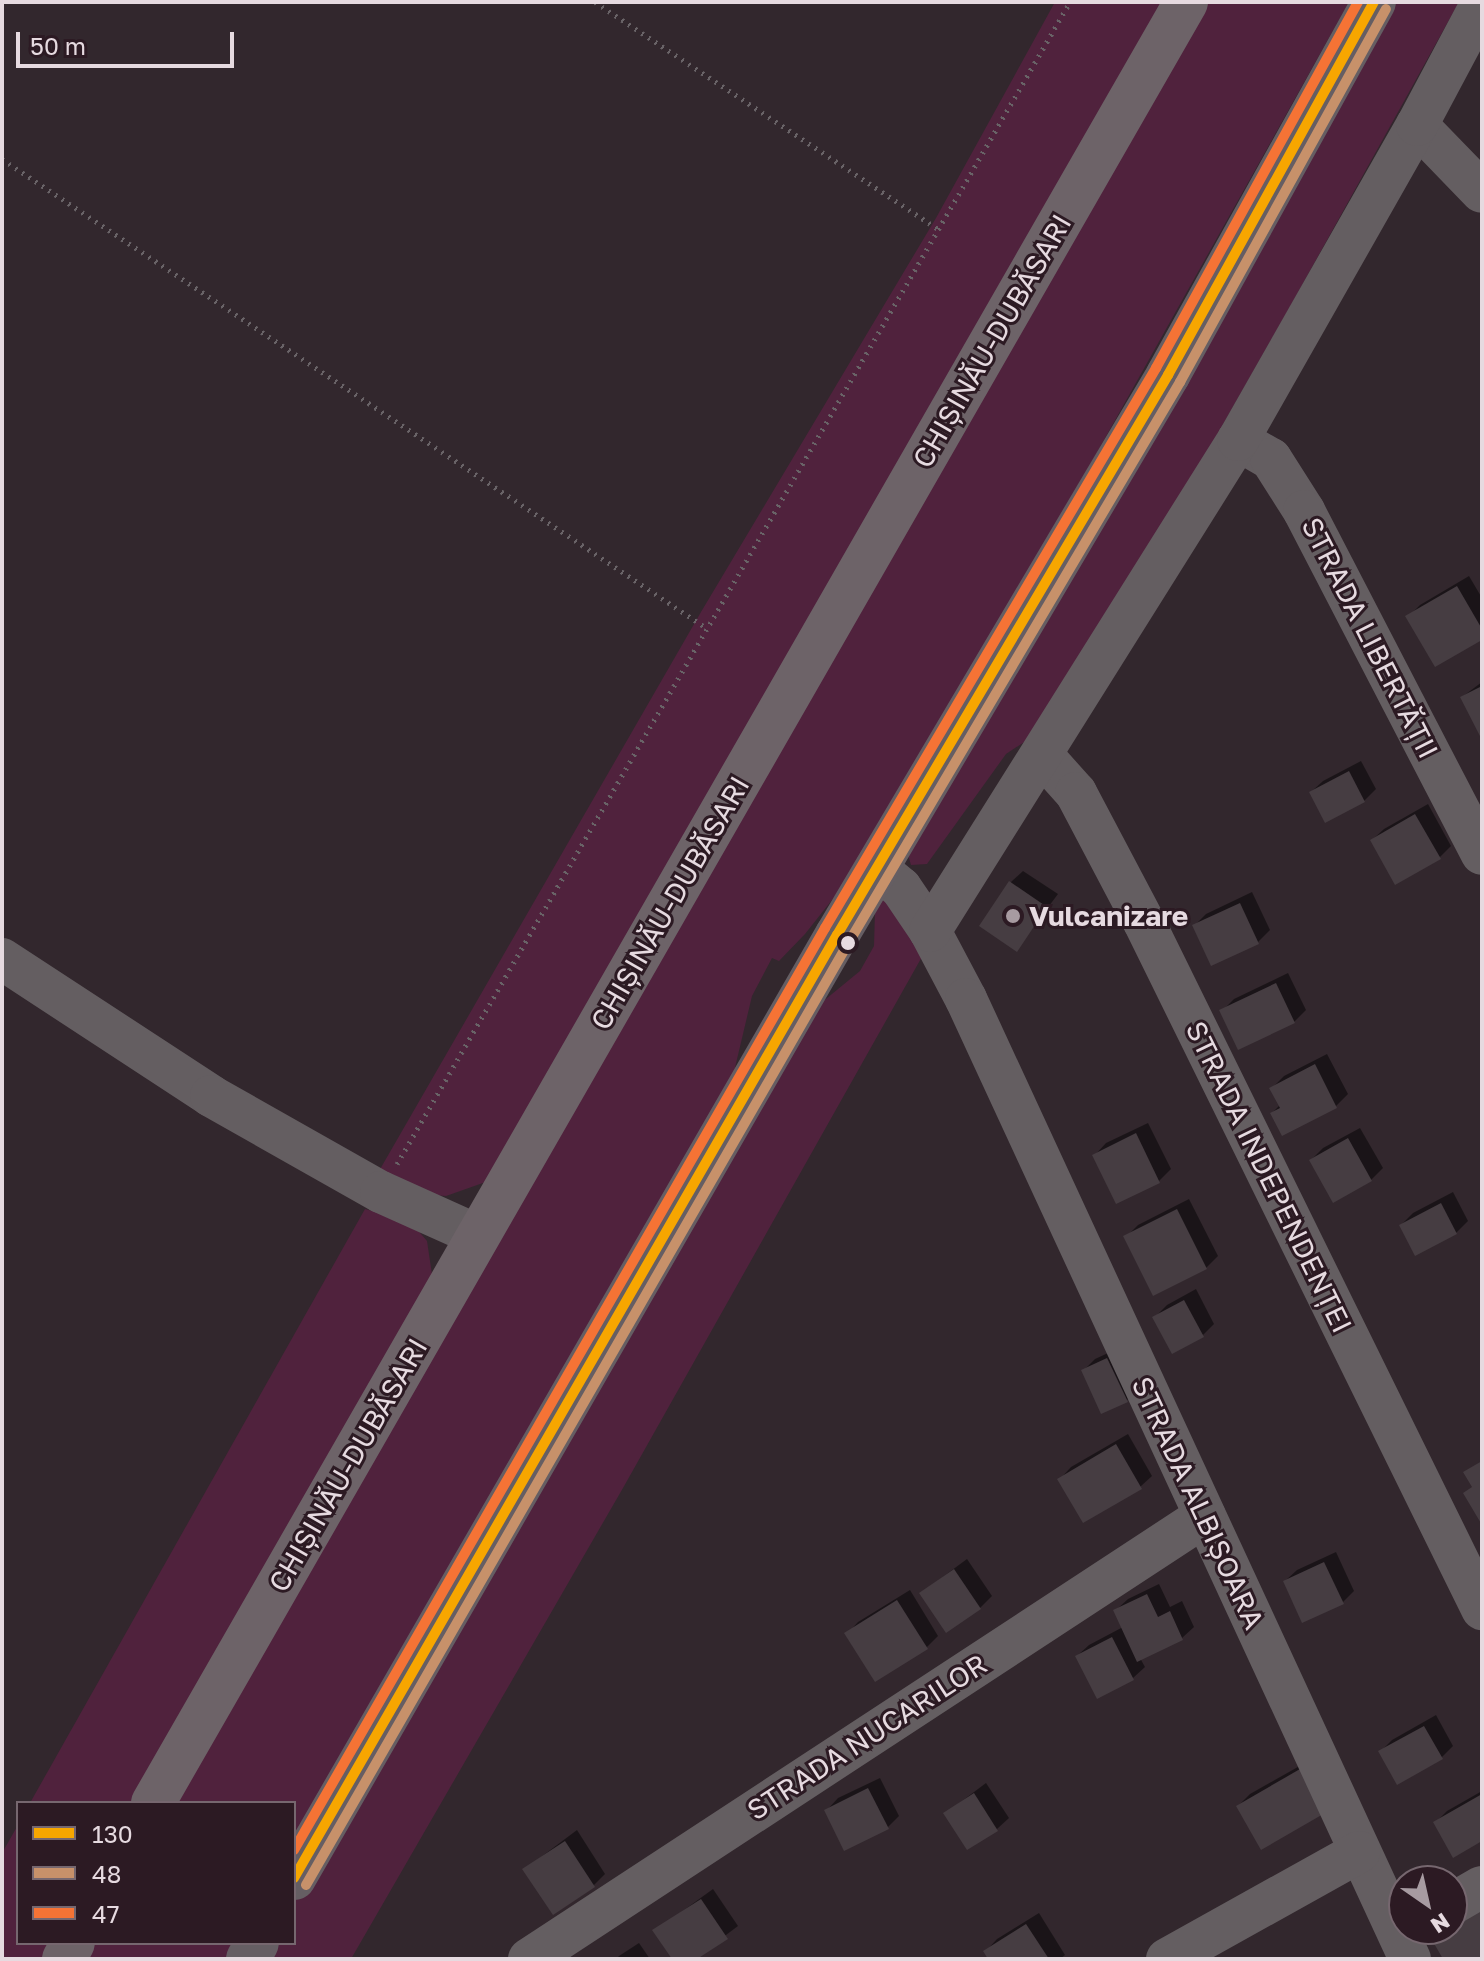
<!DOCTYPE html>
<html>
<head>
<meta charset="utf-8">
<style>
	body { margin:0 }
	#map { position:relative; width:1484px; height:1961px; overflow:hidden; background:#32272d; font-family:"Golos Text",sans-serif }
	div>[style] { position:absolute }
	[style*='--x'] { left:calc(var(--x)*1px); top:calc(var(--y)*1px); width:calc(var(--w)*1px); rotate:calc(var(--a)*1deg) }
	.green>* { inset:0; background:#50223d }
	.shadow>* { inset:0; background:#0007 }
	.building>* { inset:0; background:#463d42 }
	.path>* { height:5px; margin-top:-2.5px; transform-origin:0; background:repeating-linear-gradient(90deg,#696367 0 2px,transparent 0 8px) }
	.minor>* { height:42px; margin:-21px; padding:0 21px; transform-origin:21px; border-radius:21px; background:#645e61 }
	.major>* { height:44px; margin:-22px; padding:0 22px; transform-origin:22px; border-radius:22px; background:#655e63 }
	.highway>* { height:44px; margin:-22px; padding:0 22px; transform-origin:22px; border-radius:22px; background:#6d6368 }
	.bus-1>* { height:10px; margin:-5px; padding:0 5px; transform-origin:5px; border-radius:5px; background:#f7a600 }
	.bus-2>* { height:10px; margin:-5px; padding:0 5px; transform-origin:5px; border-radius:5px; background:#c7916a }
	.bus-3>* { height:10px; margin:-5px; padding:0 5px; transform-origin:5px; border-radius:5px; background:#f57335 }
	.dots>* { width:22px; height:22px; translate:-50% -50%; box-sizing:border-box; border:4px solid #2c1a23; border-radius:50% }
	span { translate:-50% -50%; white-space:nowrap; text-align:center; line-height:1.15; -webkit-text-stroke:6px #2c1a23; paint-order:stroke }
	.street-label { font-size:28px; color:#e6dae0 }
	.poi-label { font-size:28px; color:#e6dae0; font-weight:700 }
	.left { translate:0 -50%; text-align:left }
	.frame { position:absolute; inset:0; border:4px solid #e6dae0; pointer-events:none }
	.legend { position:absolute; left:16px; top:1801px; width:280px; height:144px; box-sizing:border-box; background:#2c1a23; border:2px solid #76676f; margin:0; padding:10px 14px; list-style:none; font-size:24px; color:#e6dae0 }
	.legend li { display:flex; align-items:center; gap:16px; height:40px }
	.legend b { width:40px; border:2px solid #76676f }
	.north { position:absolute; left:1388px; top:1865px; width:80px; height:80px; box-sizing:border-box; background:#2c1a23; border:2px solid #76676f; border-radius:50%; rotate:146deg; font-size:22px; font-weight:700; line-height:32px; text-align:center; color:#e6dae0 }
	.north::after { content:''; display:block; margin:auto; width:28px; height:36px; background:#a79ba1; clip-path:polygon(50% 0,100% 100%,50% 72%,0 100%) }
	.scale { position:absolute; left:16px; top:32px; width:218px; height:36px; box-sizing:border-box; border:4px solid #e6dae0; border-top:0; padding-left:10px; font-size:24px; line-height:28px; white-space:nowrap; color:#e6dae0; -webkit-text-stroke:6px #2c1a23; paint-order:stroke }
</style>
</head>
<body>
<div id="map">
	<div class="green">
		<i style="clip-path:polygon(1055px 2px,1171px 2px,497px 1178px,446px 1196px,433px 1195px,379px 1171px,701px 612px,936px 218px)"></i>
		<i style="clip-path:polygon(1204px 2px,1349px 2px,1095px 456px,843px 886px,805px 934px,779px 961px,772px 958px,752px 996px,729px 1093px,294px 1855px,294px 1803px,171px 1803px)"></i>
		<i style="clip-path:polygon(1388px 2px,1459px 2px,1291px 305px,1053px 723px,1006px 754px,927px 864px,911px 865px,906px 848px)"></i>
		<i style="clip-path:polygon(883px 898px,923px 955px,623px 1488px,351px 1959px,262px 1959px,271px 1943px,294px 1943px,294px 1902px,810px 1012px,860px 971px,874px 946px,875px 911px)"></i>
		<i style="clip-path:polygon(365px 1209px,410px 1221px,427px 1241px,433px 1281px,136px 1803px,30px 1803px)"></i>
		<i style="clip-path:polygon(18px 1825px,18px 1943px,56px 1943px,46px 1959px,2px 1959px,2px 1853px)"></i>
		<i style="clip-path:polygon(91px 1943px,242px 1943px,233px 1959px,82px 1959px)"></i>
	</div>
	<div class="shadow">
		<i style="clip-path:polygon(1469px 576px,1482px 598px,1482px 637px,1408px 617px,1420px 605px)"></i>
		<i style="clip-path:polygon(1482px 682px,1482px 736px,1462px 697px)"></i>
		<i style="clip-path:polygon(1361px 761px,1376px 789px,1364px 801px,1311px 792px,1323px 781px)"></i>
		<i style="clip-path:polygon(1428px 804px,1451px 846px,1440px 857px,1372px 840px,1384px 829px)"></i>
		<i style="clip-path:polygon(1023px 871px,1058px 894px,1016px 950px,1011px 882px)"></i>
		<i style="clip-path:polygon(1252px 892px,1270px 930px,1258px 942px,1212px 964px,1194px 926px,1206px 914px)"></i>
		<i style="clip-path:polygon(1288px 973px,1306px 1010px,1294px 1022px,1222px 1011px,1234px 999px)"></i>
		<i style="clip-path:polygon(1327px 1054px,1348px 1094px,1336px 1106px,1272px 1113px,1280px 1105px,1272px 1088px,1284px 1076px)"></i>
		<i style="clip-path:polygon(1148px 1123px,1171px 1169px,1159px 1181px,1095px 1155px,1106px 1143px)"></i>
		<i style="clip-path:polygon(1360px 1128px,1383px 1168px,1371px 1180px,1311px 1160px,1323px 1148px)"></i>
		<i style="clip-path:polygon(1453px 1192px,1468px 1221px,1456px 1233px,1401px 1225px,1413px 1213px)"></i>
		<i style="clip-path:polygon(1189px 1199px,1218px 1256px,1206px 1268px,1126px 1237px,1138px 1225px)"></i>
		<i style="clip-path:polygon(1196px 1289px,1214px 1324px,1203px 1335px,1155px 1317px,1167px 1305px)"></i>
		<i style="clip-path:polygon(1119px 1348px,1138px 1388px,1127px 1400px,1083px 1371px,1095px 1359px)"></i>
		<i style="clip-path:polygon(1128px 1434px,1152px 1476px,1140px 1487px,1060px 1479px,1071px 1467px)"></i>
		<i style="clip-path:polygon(1336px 1552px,1354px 1591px,1342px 1603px,1285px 1581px,1297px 1570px)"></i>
		<i style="clip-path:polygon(967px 1559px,992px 1596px,980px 1608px,921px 1593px)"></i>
		<i style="clip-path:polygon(1159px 1584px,1170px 1607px,1182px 1601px,1194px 1627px,1182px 1638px,1140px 1658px,1145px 1667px,1133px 1678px,1077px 1656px,1089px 1645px,1123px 1627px,1116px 1610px,1128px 1599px)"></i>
		<i style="clip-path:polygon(910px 1590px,938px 1636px,927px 1647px,847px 1634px,858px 1622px)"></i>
		<i style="clip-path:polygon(1436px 1715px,1453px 1746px,1441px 1758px,1381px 1751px,1392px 1740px)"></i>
		<i style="clip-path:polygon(1312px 1759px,1335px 1799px,1238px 1806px,1250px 1794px)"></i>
		<i style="clip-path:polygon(880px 1778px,899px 1816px,887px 1828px,827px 1810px,838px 1798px)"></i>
		<i style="clip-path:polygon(986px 1783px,1009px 1818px,997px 1829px,946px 1813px)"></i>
		<i style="clip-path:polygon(1482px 1791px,1482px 1838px,1435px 1823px,1447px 1811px)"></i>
		<i style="clip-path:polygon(577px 1830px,605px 1874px,594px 1885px,525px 1869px)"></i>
		<i style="clip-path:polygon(713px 1889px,738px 1926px,694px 1959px,674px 1959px,655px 1931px)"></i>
		<i style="clip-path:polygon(1039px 1913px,1065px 1955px,1060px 1959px,991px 1959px,986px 1951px,997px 1939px)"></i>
		<i style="clip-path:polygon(639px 1943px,650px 1959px,616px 1959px,619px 1956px)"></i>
	</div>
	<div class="building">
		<i style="clip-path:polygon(1457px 586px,1482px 629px,1482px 640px,1435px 667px,1405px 616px)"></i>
		<i style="clip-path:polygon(1482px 686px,1482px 740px,1460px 697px)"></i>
		<i style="clip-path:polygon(1349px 771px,1365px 802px,1325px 823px,1309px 792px)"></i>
		<i style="clip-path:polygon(1415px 814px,1441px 859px,1395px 885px,1370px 840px)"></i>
		<i style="clip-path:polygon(1009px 881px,1047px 907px,1017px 952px,979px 926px)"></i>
		<i style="clip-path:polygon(1240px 903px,1259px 944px,1211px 966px,1192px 925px)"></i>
		<i style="clip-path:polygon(1276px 983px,1295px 1023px,1238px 1050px,1219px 1010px)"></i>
		<i style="clip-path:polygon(1315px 1064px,1337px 1108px,1282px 1136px,1270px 1113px,1280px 1108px,1269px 1088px)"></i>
		<i style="clip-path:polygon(1136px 1133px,1160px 1183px,1116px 1204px,1092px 1155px)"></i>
		<i style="clip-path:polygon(1348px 1138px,1372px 1181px,1333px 1203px,1309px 1160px)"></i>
		<i style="clip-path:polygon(1441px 1203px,1457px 1234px,1415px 1256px,1399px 1225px)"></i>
		<i style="clip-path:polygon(1177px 1209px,1207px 1269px,1153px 1296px,1123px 1236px)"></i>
		<i style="clip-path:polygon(1184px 1300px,1204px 1337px,1172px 1354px,1152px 1317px)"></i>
		<i style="clip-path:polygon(1107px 1358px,1128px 1402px,1101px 1414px,1081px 1370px)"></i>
		<i style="clip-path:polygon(1116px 1444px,1142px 1489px,1083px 1523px,1057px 1479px)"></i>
		<i style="clip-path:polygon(1482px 1461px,1482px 1525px,1463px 1493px,1472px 1487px,1463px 1472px)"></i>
		<i style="clip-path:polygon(1324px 1562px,1344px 1604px,1302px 1623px,1283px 1581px)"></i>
		<i style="clip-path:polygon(954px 1569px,981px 1609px,946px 1633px,919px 1593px)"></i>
		<i style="clip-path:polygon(1147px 1594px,1158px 1617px,1170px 1611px,1183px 1640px,1137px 1662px,1113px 1610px)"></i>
		<i style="clip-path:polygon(897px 1600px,928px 1649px,875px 1682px,844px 1633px)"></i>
		<i style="clip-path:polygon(1112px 1637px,1134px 1680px,1097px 1699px,1075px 1656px)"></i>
		<i style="clip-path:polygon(1424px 1726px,1443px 1759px,1397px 1785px,1378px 1751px)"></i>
		<i style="clip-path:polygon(1300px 1769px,1325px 1813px,1261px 1850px,1236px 1806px)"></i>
		<i style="clip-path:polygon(868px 1788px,889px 1829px,844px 1851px,824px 1810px)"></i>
		<i style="clip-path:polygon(974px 1793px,998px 1831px,967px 1850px,943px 1813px)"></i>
		<i style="clip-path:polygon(1482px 1794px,1482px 1841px,1453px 1858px,1433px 1822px)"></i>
		<i style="clip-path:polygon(565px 1841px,595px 1887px,553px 1915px,522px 1869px)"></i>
		<i style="clip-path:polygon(701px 1899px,728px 1939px,697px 1959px,672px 1959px,652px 1930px)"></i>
		<i style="clip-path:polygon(1482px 1903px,1482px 1959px,1443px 1959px,1428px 1933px,1452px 1929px,1452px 1920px)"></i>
		<i style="clip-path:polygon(1026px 1924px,1049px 1959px,988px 1959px,983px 1951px)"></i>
	</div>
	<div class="path">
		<i style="--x:595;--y:2;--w:413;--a:33.5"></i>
		<i style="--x:2;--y:159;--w:845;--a:33.65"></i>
		<i style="--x:397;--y:1164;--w:1343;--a:-59.92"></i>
	</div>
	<div class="minor">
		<i style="--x:1417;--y:125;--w:93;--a:45.9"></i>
		<i style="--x:1238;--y:440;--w:38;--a:30"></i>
		<i style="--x:1271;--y:459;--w:62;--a:57.6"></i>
		<i style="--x:1304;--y:511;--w:386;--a:62.6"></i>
		<i style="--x:1042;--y:755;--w:51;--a:48.2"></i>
		<i style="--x:1076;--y:793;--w:146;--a:62.2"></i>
		<i style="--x:1144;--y:922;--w:766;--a:63.8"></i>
		<i style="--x:877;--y:868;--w:31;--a:40"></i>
		<i style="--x:901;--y:888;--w:52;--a:56"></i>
		<i style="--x:930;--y:931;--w:77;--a:62.1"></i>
		<i style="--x:966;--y:999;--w:1058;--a:65.18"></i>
		<i style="--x:930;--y:931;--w:580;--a:-57.9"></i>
		<i style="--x:1238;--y:440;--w:362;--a:-60.4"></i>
		<i style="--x:1417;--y:125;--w:138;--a:-62"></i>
		<i style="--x:2;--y:959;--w:250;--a:33.2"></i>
		<i style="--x:211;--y:1096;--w:195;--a:29.5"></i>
		<i style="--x:381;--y:1192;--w:107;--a:24.2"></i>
		<i style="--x:1452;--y:1904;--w:34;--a:-30"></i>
		<i style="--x:529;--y:1959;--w:808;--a:-33.24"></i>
		<i style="--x:1167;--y:1959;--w:220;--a:-29.1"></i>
	</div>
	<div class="major">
		<i style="--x:294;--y:1878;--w:1088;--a:-60.07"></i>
		<i style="--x:837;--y:935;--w:651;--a:-59.41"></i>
		<i style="--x:1168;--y:375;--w:426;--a:-61.1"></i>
		<i style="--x:248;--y:1959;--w:18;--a:-61"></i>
	</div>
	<div class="highway">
		<i style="--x:153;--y:1803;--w:2076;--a:-60.16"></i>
		<i style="--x:64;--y:1959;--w:18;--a:-61"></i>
	</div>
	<div class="bus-1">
		<i style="--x:294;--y:1878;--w:1088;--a:-60.07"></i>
		<i style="--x:837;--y:935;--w:651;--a:-59.41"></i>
		<i style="--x:1168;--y:375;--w:426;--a:-61.1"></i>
	</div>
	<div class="bus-2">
		<i style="--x:306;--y:1885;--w:1088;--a:-60.07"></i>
		<i style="--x:849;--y:942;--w:651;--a:-59.41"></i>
		<i style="--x:1180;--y:382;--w:426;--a:-61.1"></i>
	</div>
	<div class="bus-3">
		<i style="--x:294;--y:1850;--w:1064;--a:-60.06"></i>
		<i style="--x:825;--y:928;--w:651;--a:-59.41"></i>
		<i style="--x:1156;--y:368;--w:418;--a:-61.1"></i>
	</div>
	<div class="dots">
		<i style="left:1013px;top:916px;background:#a79ba1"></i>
		<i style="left:848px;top:943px;background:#e6dae0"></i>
	</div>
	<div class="street-label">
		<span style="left:992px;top:341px;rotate:-60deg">CHIȘINĂU-DUBĂSARI</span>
		<span style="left:1370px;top:638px;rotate:63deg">STRADA LIBERTĂȚII</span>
		<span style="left:670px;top:903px;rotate:-60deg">CHIȘINĂU-DUBĂSARI</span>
		<span style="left:1269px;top:1177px;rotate:64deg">STRADA INDEPENDENȚEI</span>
		<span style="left:348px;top:1465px;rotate:-60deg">CHIȘINĂU-DUBĂSARI</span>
		<span style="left:1198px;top:1503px;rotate:65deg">STRADA ALBIȘOARA</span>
		<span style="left:867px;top:1737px;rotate:-33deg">STRADA NUCARILOR</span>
	</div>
	<div class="poi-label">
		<span class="left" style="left:1029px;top:916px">Vulcanizare</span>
	</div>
	<div class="frame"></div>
	<ul class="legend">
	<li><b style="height:10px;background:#f7a600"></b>130</li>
	<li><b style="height:10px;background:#c7916a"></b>48</li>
	<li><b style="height:10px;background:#f57335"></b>47</li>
	</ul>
	<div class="north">N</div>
	<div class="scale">50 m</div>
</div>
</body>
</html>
